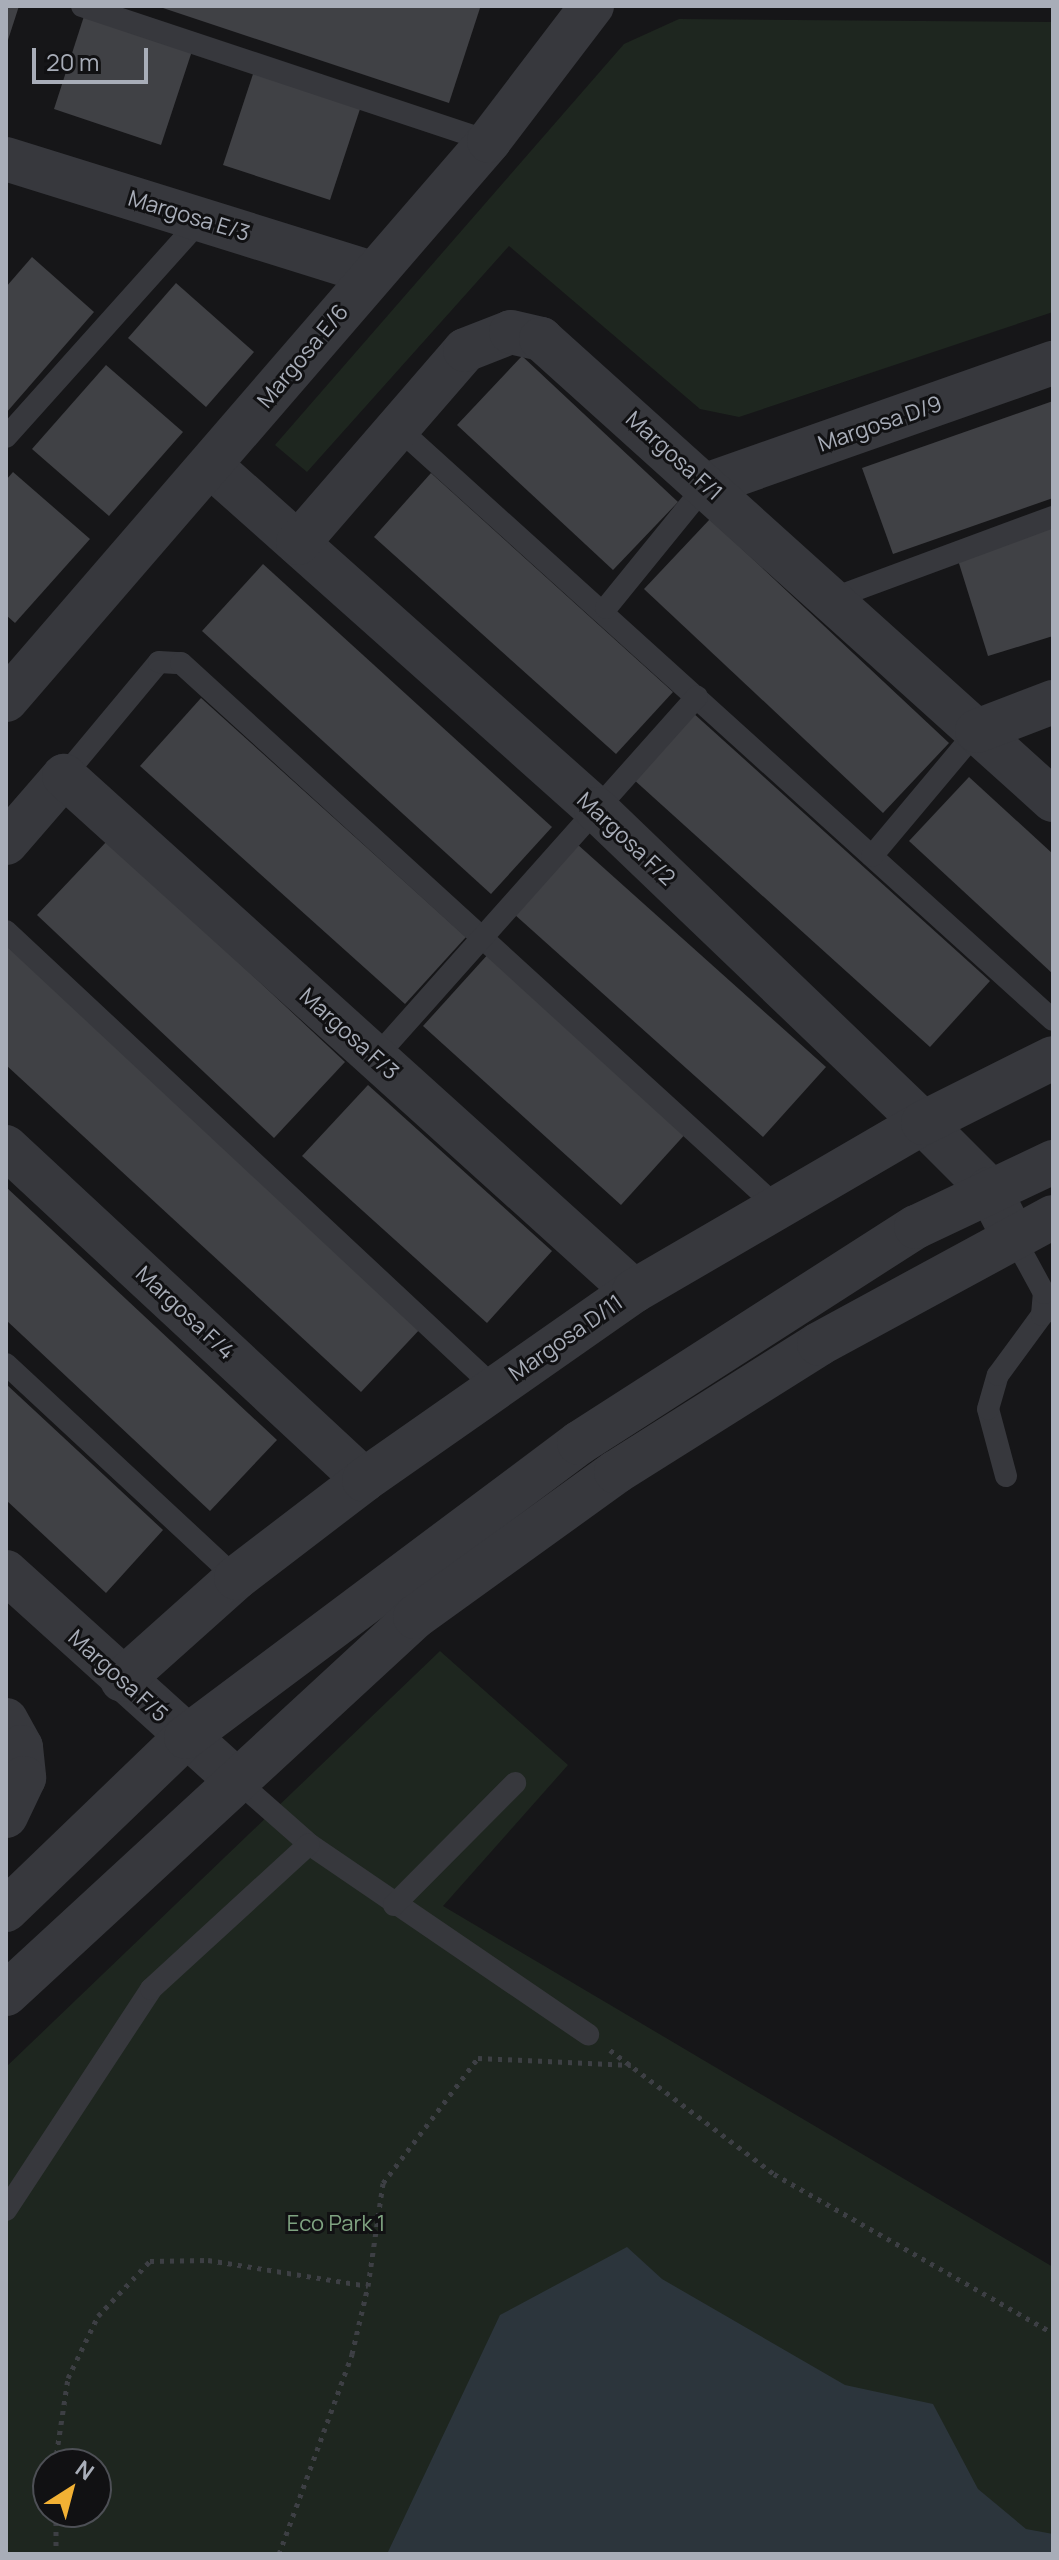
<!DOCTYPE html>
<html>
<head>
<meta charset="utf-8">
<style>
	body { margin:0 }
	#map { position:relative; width:1059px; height:2560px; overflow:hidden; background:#161618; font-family:Manrope,sans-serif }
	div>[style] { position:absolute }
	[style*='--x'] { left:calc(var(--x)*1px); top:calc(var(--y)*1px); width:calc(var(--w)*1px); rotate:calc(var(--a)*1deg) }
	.green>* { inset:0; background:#1e261f }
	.water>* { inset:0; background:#2c353c }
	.building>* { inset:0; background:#404145 }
	.path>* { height:5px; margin-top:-2.5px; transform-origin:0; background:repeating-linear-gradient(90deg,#3d3f44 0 4px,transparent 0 10px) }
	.service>* { height:22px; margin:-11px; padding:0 11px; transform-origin:11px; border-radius:11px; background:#37383d }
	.minor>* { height:44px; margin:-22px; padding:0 22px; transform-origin:22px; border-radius:22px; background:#37383d }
	.tertiary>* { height:44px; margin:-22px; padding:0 22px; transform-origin:22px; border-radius:22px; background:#37383d }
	span { translate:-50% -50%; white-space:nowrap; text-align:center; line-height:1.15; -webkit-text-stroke:6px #111113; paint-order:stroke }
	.street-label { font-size:22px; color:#a8adb8 }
	.park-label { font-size:22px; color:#7fa381 }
	.frame { position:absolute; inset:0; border:8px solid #a8adb8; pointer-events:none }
	.north { position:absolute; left:32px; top:2448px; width:80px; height:80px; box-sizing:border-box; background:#111113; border:2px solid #4d4f55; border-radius:50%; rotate:36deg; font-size:22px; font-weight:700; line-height:32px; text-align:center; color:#a8adb8 }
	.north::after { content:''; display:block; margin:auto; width:28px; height:36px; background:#f2b134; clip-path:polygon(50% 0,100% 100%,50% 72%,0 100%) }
	.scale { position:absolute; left:32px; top:48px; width:116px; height:36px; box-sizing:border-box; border:4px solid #a8adb8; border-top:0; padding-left:10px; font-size:24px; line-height:28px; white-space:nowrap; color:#a8adb8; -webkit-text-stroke:6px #111113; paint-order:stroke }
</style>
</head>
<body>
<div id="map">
	<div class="green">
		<i style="clip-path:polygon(679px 19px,1053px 22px,1053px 312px,739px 417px,700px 409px,509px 246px,307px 472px,275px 445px,624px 44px)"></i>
		<i style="clip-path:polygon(evenodd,440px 1651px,568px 1765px,443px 1906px,1053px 2267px,1053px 2554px,6px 2554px,6px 2067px,440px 1651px,48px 2464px,96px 2464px,96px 2512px,48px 2512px,48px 2464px)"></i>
	</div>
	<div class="water">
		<i style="clip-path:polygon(627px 2247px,662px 2279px,845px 2385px,933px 2404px,978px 2489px,1026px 2529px,1053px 2534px,1053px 2554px,387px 2554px,500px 2315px)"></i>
	</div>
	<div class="building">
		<i style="clip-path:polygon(6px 6px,19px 6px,7px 43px,6px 43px)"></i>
		<i style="clip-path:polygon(157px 6px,472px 6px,480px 8px,449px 103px)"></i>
		<i style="clip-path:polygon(85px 13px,193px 48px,161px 145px,54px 109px)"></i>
		<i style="clip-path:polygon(255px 68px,362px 103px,330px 200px,223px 165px)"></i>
		<i style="clip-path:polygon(32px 257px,94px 312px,6px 413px,6px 287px)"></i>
		<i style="clip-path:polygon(176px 283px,254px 352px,206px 407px,128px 338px)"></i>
		<i style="clip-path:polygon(522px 356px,678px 502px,613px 570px,457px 425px)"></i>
		<i style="clip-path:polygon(106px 365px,183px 432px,109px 516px,32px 449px)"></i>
		<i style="clip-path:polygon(1053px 401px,1053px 498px,893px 554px,862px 468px)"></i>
		<i style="clip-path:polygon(13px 472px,90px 539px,15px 623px,6px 615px,6px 480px)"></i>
		<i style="clip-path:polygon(431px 473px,673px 692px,616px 754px,374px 537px)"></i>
		<i style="clip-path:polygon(710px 519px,949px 743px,883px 813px,644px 589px)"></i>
		<i style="clip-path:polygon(1053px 527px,1053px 636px,988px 656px,957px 557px)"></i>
		<i style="clip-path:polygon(263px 564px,552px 827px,491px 894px,202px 631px)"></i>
		<i style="clip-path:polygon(201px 698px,466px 937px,405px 1004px,140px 766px)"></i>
		<i style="clip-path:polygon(692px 712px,990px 981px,930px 1047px,632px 778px)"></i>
		<i style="clip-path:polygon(969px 777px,1053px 854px,1053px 974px,909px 841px)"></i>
		<i style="clip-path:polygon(108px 840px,345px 1062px,274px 1138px,37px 915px)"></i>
		<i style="clip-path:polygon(577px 844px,826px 1067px,763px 1137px,514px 914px)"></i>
		<i style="clip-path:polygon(8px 946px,421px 1328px,361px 1392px,6px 1065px)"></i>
		<i style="clip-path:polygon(490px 952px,688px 1131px,621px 1205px,423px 1026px)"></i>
		<i style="clip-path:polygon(368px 1085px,552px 1251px,487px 1323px,302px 1156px)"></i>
		<i style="clip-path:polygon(6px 1187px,277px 1440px,210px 1511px,6px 1320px)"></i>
		<i style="clip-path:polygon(6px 1384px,163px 1530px,106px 1593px,6px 1500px)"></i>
	</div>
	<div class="path">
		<i style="--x:610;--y:2050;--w:206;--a:37.1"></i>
		<i style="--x:774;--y:2174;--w:321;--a:29.7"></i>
		<i style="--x:55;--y:2464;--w:87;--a:-81.4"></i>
		<i style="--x:68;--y:2378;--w:69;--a:-64.2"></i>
		<i style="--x:98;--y:2316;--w:76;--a:-46.6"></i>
		<i style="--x:150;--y:2261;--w:58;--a:-1"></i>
		<i style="--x:208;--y:2260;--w:162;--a:9.2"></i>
		<i style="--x:368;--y:2286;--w:104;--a:-81.7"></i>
		<i style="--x:383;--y:2183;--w:157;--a:-52.8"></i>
		<i style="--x:478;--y:2058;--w:153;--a:2.6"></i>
		<i style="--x:56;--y:2512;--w:42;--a:90"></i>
		<i style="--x:279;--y:2554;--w:213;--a:-69.9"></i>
		<i style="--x:352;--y:2354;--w:70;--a:-76.8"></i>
	</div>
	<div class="service">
		<i style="--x:82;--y:6;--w:429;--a:18.4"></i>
		<i style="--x:398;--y:428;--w:883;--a:42.11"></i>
		<i style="--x:6;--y:437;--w:292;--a:-48.1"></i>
		<i style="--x:831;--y:599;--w:237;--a:-20.3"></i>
		<i style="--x:606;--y:608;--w:159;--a:-50.9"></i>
		<i style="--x:64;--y:776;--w:148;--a:-50.2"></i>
		<i style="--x:159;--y:662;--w:22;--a:3"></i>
		<i style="--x:181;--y:663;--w:806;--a:42.38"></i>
		<i style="--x:872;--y:856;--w:163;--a:-50"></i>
		<i style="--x:6;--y:931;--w:669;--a:43.06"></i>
		<i style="--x:375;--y:1058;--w:484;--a:-48.3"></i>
		<i style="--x:6;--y:1364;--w:314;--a:42.9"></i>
		<i style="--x:1006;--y:1476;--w:69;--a:-105"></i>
		<i style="--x:988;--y:1409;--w:35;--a:-74"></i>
		<i style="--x:998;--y:1375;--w:74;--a:-53.7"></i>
		<i style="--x:1042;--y:1315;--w:22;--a:-85"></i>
		<i style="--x:1044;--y:1293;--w:65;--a:-118.5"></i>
		<i style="--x:233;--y:1777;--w:101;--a:41.4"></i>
		<i style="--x:309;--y:1844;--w:338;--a:34.3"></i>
		<i style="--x:394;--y:1905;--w:172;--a:-45.2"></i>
		<i style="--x:6;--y:2210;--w:264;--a:-56.7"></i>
		<i style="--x:151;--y:1989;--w:214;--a:-42.5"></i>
	</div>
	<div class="minor">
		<i style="--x:6;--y:159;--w:384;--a:17.3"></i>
		<i style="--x:211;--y:466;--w:516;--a:41.7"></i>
		<i style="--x:596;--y:809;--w:453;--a:43.8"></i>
		<i style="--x:923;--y:1123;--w:93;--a:45"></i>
		<i style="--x:989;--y:1189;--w:53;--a:62.9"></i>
		<i style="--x:706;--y:485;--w:368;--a:-19.4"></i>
		<i style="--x:298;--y:543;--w:255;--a:-49.1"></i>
		<i style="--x:465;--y:350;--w:49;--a:-21.4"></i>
		<i style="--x:511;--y:332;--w:31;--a:13"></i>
		<i style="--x:541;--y:339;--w:689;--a:42"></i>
		<i style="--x:6;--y:700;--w:739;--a:-49.17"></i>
		<i style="--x:489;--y:141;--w:170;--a:-52.7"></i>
		<i style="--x:977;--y:731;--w:81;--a:-20.9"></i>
		<i style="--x:6;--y:843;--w:89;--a:-49.1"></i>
		<i style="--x:64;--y:776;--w:768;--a:42.1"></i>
		<i style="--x:6;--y:1147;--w:489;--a:42.9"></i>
		<i style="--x:6;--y:1572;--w:306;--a:42.1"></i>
		<i style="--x:122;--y:1680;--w:153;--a:-41.8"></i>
		<i style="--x:236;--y:1578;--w:161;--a:-37.4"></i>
		<i style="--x:364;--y:1480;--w:330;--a:-35"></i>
		<i style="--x:634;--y:1291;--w:334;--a:-30.2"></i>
		<i style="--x:923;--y:1123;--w:145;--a:-26.6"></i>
		<i style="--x:6;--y:1720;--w:31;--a:61"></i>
		<i style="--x:21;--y:1747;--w:31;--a:84"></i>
		<i style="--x:24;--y:1778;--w:42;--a:115.3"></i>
	</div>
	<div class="tertiary">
		<i style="--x:6;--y:1910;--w:250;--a:-43.9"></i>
		<i style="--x:186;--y:1737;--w:491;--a:-36.8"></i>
		<i style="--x:579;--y:1443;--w:400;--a:-32.7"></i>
		<i style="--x:916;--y:1227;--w:152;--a:-25.4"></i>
		<i style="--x:6;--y:1994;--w:556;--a:-42.67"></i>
		<i style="--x:415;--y:1617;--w:248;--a:-35.8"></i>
		<i style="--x:616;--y:1472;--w:240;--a:-32.2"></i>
		<i style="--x:819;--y:1344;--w:266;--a:-28.5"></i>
	</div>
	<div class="street-label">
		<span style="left:189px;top:216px;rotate:17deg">Margosa E/3</span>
		<span style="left:303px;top:356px;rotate:-50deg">Margosa E/6</span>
		<span style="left:880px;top:424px;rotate:-19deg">Margosa D/9</span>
		<span style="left:674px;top:456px;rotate:42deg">Margosa F/1</span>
		<span style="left:626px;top:839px;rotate:43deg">Margosa F/2</span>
		<span style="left:349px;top:1034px;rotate:42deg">Margosa F/3</span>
		<span style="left:185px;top:1313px;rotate:43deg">Margosa F/4</span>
		<span style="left:566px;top:1338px;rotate:-35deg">Margosa D/11</span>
		<span style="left:118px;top:1676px;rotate:42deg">Margosa F/5</span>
	</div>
	<div class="park-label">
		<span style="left:336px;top:2224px">Eco Park 1</span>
	</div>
	<div class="frame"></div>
	<div class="north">N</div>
	<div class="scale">20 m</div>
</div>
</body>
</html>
